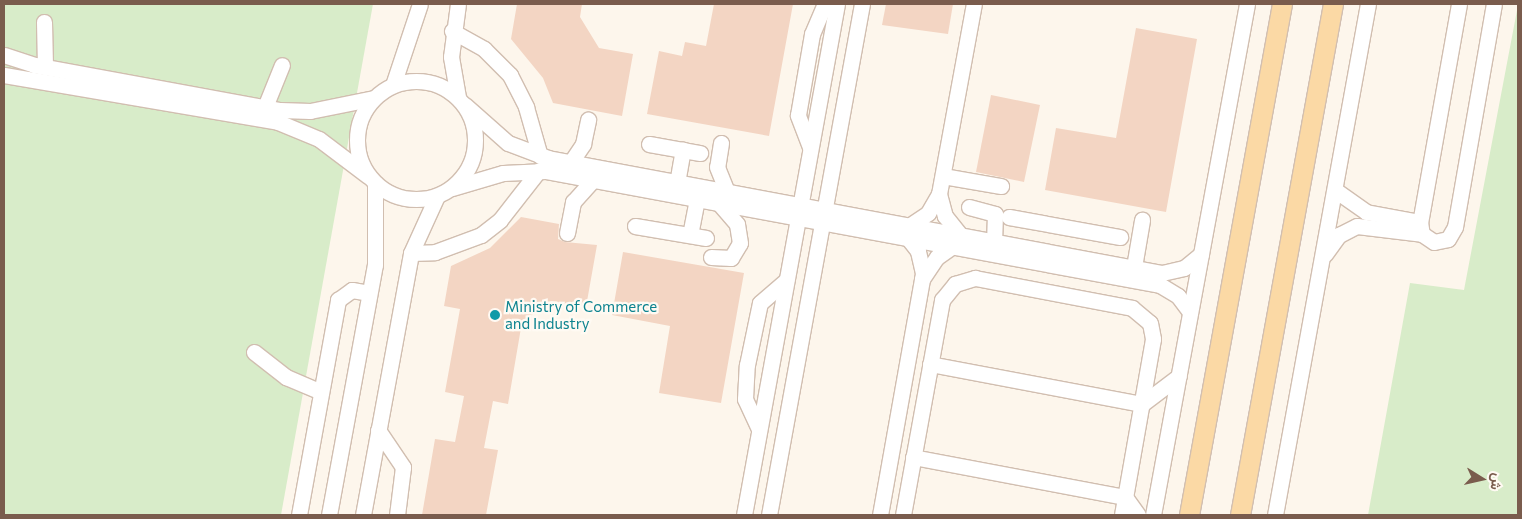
<!DOCTYPE html>
<html>
<head>
<meta charset="utf-8">
<style>
	body { margin:0 }
	#map { position:relative; width:1522px; height:519px; overflow:hidden; background:#fdf6ec; font-family:Commissioner,Vazirmatn,sans-serif }
	div>[style] { position:absolute }
	[style*='--x'] { left:calc(var(--x)*1px); top:calc(var(--y)*1px); width:calc(var(--w)*1px); rotate:calc(var(--a)*1deg) }
	.green>* { inset:0; background:#d8ecc9 }
	.building>* { inset:0; background:#f3d5c3 }
	.roads { filter:drop-shadow(1px 0 #d1beb0) drop-shadow(-1px 0 #d1beb0) drop-shadow(0 1px #d1beb0) drop-shadow(0 -1px #d1beb0) }
	.minor>* { height:15px; margin:-7.5px; padding:0 7.5px; transform-origin:7.5px; border-radius:7.5px; background:#fff }
	.minor>.ring { margin:-7.5px; padding:0; box-sizing:content-box; background:none; border:15px solid #fff; border-radius:50% }
	.major>* { height:19px; margin:-9.5px; padding:0 9.5px; transform-origin:9.5px; border-radius:9.5px; background:#fbd9a5 }
	.dots>* { width:14px; height:14px; translate:-50% -50%; box-sizing:border-box; border:2px solid #fffaf3; border-radius:50% }
	span { translate:-50% -50%; white-space:nowrap; text-align:center; line-height:1.15; -webkit-text-stroke:4.5px #fffaf3; paint-order:stroke }
	.culture-label { font-size:15px; color:#0d838f }
	.left { translate:0 -50%; text-align:left }
	.frame { position:absolute; inset:0; border:5px solid #7a5c4d; pointer-events:none }
	.north { position:absolute; left:1457px; top:454px; width:50px; height:50px; -webkit-text-stroke:4px #fffaf3; paint-order:stroke; rotate:100deg; font-size:14px; font-weight:700; line-height:20px; text-align:center; color:#7a5c4d }
	.north::after { content:''; display:block; margin:auto; width:18px; height:22px; background:#7a5c4d; clip-path:polygon(50% 0,100% 100%,50% 72%,0 100%) }
</style>
</head>
<body>
<div id="map">
	<div class="green">
		<i style="clip-path:polygon(4px 4px,373px 4px,281px 515px,4px 515px)"></i>
		<i style="clip-path:polygon(1518px 5px,1518px 515px,1368px 515px,1410px 283px,1464px 290px)"></i>
	</div>
	<div class="building">
		<i style="clip-path:polygon(517px 4px,582px 4px,580px 17px,599px 48px,633px 54px,622px 116px,553px 103px,543px 78px,511px 39px)"></i>
		<i style="clip-path:polygon(714px 4px,793px 4px,769px 136px,647px 114px,659px 51px,682px 56px,685px 42px,706px 46px)"></i>
		<i style="clip-path:polygon(886px 4px,953px 4px,948px 34px,882px 25px)"></i>
		<i style="clip-path:polygon(1136px 28px,1197px 39px,1166px 212px,1045px 190px,1056px 128px,1116px 138px)"></i>
		<i style="clip-path:polygon(991px 95px,1040px 105px,1024px 182px,976px 172px)"></i>
		<i style="clip-path:polygon(521px 217px,559px 224px,558px 239px,565px 242px,597px 245px,586px 307px,551px 301px,522px 322px,508px 404px,493px 401px,484px 448px,498px 450px,486px 515px,422px 515px,435px 439px,455px 442px,464px 396px,445px 392px,460px 309px,444px 306px,451px 266px,490px 248px)"></i>
		<i style="clip-path:polygon(623px 252px,744px 273px,721px 403px,659px 393px,670px 326px,612px 315px)"></i>
	</div>
	<div class="roads">
		<div class="minor">
			<i style="--x:1459;--y:4;--w:221;--a:100.1"></i>
			<i style="--x:1420;--y:222;--w:12;--a:81"></i>
			<i style="--x:1422;--y:234;--w:14;--a:34"></i>
			<i style="--x:1434;--y:242;--w:14;--a:-12"></i>
			<i style="--x:1448;--y:239;--w:14;--a:-60"></i>
			<i style="--x:1455;--y:227;--w:226;--a:-80.1"></i>
			<i style="--x:44;--y:22;--w:45;--a:88.7"></i>
			<i style="--x:452;--y:31;--w:37;--a:29"></i>
			<i style="--x:484;--y:49;--w:37;--a:45"></i>
			<i style="--x:510;--y:75;--w:36;--a:63"></i>
			<i style="--x:526;--y:107;--w:51;--a:74.1"></i>
			<i style="--x:4;--y:55;--w:32;--a:18"></i>
			<i style="--x:34;--y:65;--w:250;--a:10.4"></i>
			<i style="--x:280;--y:110;--w:30;--a:2"></i>
			<i style="--x:310;--y:111;--w:65;--a:-11.5"></i>
			<i style="--x:4;--y:75;--w:278;--a:9.7"></i>
			<i style="--x:278;--y:122;--w:44;--a:22.5"></i>
			<i style="--x:319;--y:139;--w:61;--a:37.1"></i>
			<i class="ring" style="left:357px;top:81px;width:103px;height:103px"></i>
			<i style="--x:393;--y:85;--w:85;--a:-71.6"></i>
			<i style="--x:458;--y:97;--w:41;--a:-99.9"></i>
			<i style="--x:451;--y:57;--w:53;--a:-82.5"></i>
			<i style="--x:465;--y:105;--w:57;--a:41.5"></i>
			<i style="--x:508;--y:143;--w:43;--a:20.6"></i>
			<i style="--x:548;--y:158;--w:625;--a:10.61"></i>
			<i style="--x:1162;--y:273;--w:23;--a:-13"></i>
			<i style="--x:1184;--y:268;--w:22;--a:-39"></i>
			<i style="--x:265;--y:107;--w:45;--a:-68"></i>
			<i style="--x:721;--y:143;--w:24;--a:99"></i>
			<i style="--x:717;--y:167;--w:27;--a:68"></i>
			<i style="--x:649;--y:144;--w:52;--a:10"></i>
			<i style="--x:810;--y:147;--w:34;--a:-111"></i>
			<i style="--x:798;--y:115;--w:82;--a:-80.2"></i>
			<i style="--x:812;--y:34;--w:33;--a:-67"></i>
			<i style="--x:571;--y:162;--w:22;--a:-56"></i>
			<i style="--x:583;--y:144;--w:25;--a:-78"></i>
			<i style="--x:943;--y:176;--w:59;--a:9.8"></i>
			<i style="--x:677;--y:183;--w:34;--a:-80"></i>
			<i style="--x:452;--y:188;--w:53;--a:-16.4"></i>
			<i style="--x:503;--y:173;--w:42;--a:-2.7"></i>
			<i style="--x:545;--y:171;--w:625;--a:10.5"></i>
			<i style="--x:1160;--y:285;--w:21;--a:31"></i>
			<i style="--x:1178;--y:296;--w:20;--a:53"></i>
			<i style="--x:1335;--y:190;--w:38;--a:35"></i>
			<i style="--x:1366;--y:212;--w:55;--a:10.5"></i>
			<i style="--x:939;--y:194;--w:23;--a:75"></i>
			<i style="--x:945;--y:216;--w:22;--a:51"></i>
			<i style="--x:969;--y:207;--w:27;--a:15"></i>
			<i style="--x:995;--y:214;--w:26;--a:92"></i>
			<i style="--x:1009;--y:217;--w:113;--a:10.2"></i>
			<i style="--x:635;--y:226;--w:72;--a:9.6"></i>
			<i style="--x:909;--y:226;--w:23;--a:-34"></i>
			<i style="--x:928;--y:213;--w:22;--a:-60"></i>
			<i style="--x:939;--y:194;--w:193;--a:-79.6"></i>
			<i style="--x:567;--y:233;--w:32;--a:-79"></i>
			<i style="--x:573;--y:202;--w:30;--a:-48"></i>
			<i style="--x:690;--y:235;--w:37;--a:-79"></i>
			<i style="--x:411;--y:253;--w:24;--a:-2"></i>
			<i style="--x:435;--y:252;--w:49;--a:-20.3"></i>
			<i style="--x:481;--y:235;--w:24;--a:-38"></i>
			<i style="--x:500;--y:220;--w:63;--a:-52"></i>
			<i style="--x:1325;--y:254;--w:24;--a:-54"></i>
			<i style="--x:1339;--y:235;--w:20;--a:-27"></i>
			<i style="--x:1357;--y:226;--w:65;--a:7"></i>
			<i style="--x:711;--y:257;--w:20;--a:3"></i>
			<i style="--x:731;--y:258;--w:17;--a:-59"></i>
			<i style="--x:740;--y:243;--w:19;--a:-99"></i>
			<i style="--x:737;--y:224;--w:28;--a:-131"></i>
			<i style="--x:1134;--y:267;--w:48;--a:-80.3"></i>
			<i style="--x:922;--y:279;--w:27;--a:-56"></i>
			<i style="--x:937;--y:257;--w:19;--a:-35"></i>
			<i style="--x:254;--y:352;--w:41;--a:38"></i>
			<i style="--x:286;--y:377;--w:38;--a:23"></i>
			<i style="--x:930;--y:364;--w:216;--a:10.7"></i>
			<i style="--x:1142;--y:404;--w:46;--a:-37.1"></i>
			<i style="--x:759;--y:429;--w:33;--a:-115"></i>
			<i style="--x:745;--y:399;--w:34;--a:-87"></i>
			<i style="--x:747;--y:365;--w:63;--a:-78.2"></i>
			<i style="--x:760;--y:303;--w:35;--a:-41"></i>
			<i style="--x:378;--y:430;--w:45;--a:56"></i>
			<i style="--x:403;--y:467;--w:48;--a:97.1"></i>
			<i style="--x:913;--y:457;--w:216;--a:10.7"></i>
			<i style="--x:1125;--y:497;--w:22;--a:54"></i>
			<i style="--x:299;--y:515;--w:219;--a:-79.7"></i>
			<i style="--x:338;--y:300;--w:17;--a:-36"></i>
			<i style="--x:352;--y:290;--w:17;--a:10"></i>
			<i style="--x:329;--y:515;--w:254;--a:-79.6"></i>
			<i style="--x:375;--y:265;--w:82;--a:-90"></i>
			<i style="--x:363;--y:515;--w:266;--a:-79.6"></i>
			<i style="--x:411;--y:253;--w:63;--a:-65.5"></i>
			<i style="--x:744;--y:515;--w:519;--a:-79.69"></i>
			<i style="--x:769;--y:515;--w:519;--a:-79.69"></i>
			<i style="--x:880;--y:515;--w:246;--a:-79.9"></i>
			<i style="--x:923;--y:273;--w:23;--a:-103"></i>
			<i style="--x:918;--y:251;--w:16;--a:-128"></i>
			<i style="--x:903;--y:515;--w:219;--a:-79.7"></i>
			<i style="--x:942;--y:300;--w:21;--a:-51"></i>
			<i style="--x:955;--y:284;--w:21;--a:-17"></i>
			<i style="--x:975;--y:278;--w:160;--a:10.8"></i>
			<i style="--x:1132;--y:308;--w:23;--a:40"></i>
			<i style="--x:1150;--y:323;--w:16;--a:79"></i>
			<i style="--x:1153;--y:339;--w:179;--a:100"></i>
			<i style="--x:1153;--y:515;--w:520;--a:-79.58"></i>
			<i style="--x:1275;--y:515;--w:519;--a:-79.69"></i>
		</div>
		<div class="major">
			<i style="--x:1189;--y:515;--w:519;--a:-79.69"></i>
			<i style="--x:1240;--y:515;--w:519;--a:-79.69"></i>
		</div>
	</div>
	<div class="dots">
		<i style="left:495px;top:315px;background:#0f9aa8"></i>
	</div>
	<div class="culture-label">
		<span class="left" style="left:505px;top:315px">Ministry of Commerce<br>and Industry</span>
	</div>
	<div class="frame"></div>
	<div class="north">ش</div>
</div>
</body>
</html>
